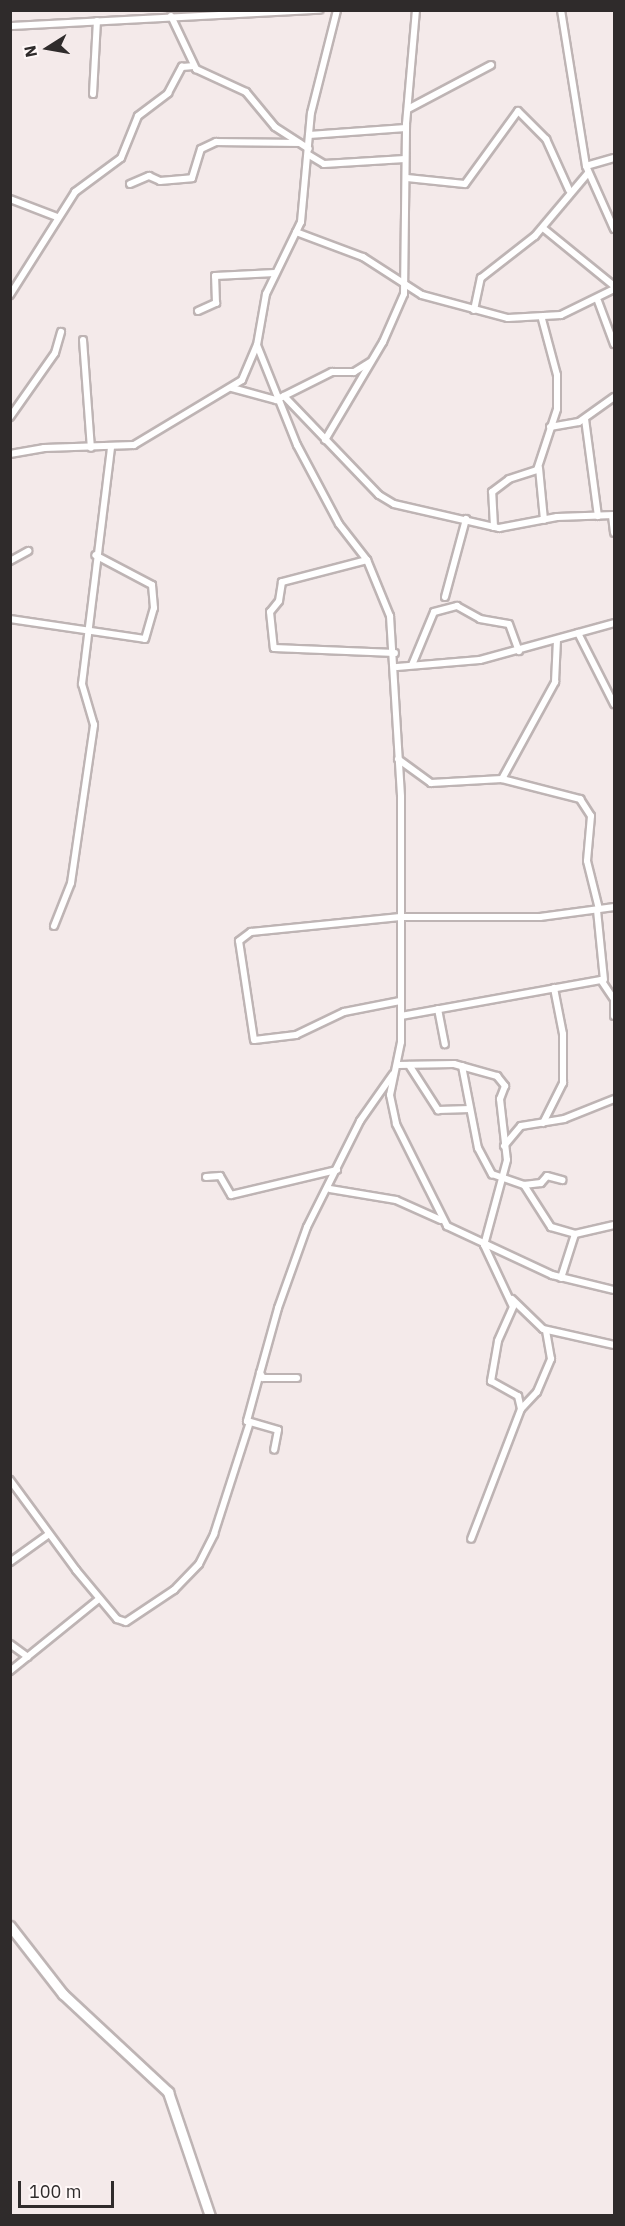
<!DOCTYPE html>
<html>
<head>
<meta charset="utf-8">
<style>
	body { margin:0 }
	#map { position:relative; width:625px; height:2226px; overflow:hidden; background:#f4eaea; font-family:"IBM Plex Sans",sans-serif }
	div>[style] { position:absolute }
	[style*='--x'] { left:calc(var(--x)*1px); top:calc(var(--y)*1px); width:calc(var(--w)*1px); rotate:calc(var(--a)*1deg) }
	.roads { filter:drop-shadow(2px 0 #beb4b4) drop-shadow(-2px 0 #beb4b4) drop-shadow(0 2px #beb4b4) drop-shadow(0 -2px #beb4b4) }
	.street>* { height:6px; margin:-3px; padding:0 3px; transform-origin:3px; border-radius:3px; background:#fff }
	.secondary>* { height:9px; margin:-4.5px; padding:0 4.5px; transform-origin:4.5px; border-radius:4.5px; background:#fff }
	span { translate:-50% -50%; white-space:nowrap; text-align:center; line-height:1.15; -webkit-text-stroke:4.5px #fff8f8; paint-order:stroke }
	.frame { position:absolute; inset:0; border:12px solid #2f2b2b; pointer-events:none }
	.north { position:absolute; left:18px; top:18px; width:60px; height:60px; -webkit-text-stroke:4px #fff8f8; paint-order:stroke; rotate:259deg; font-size:16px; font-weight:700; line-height:24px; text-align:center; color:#2f2b2b }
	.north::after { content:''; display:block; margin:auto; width:21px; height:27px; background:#2f2b2b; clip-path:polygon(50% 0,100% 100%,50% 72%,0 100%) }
	.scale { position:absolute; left:18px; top:2181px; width:96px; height:27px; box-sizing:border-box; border:3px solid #2f2b2b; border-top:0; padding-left:8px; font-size:18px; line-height:21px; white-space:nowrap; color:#2f2b2b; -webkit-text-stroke:4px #fff8f8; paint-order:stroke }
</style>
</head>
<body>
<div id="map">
	<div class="roads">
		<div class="street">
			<i style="--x:561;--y:10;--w:158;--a:80.9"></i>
			<i style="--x:586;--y:166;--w:69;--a:66"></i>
			<i style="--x:171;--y:16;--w:59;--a:64.7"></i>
			<i style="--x:196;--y:69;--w:55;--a:24.7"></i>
			<i style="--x:246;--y:92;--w:45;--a:50.4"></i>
			<i style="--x:275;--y:127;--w:40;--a:32.9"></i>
			<i style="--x:10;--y:26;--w:310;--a:-3"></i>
			<i style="--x:93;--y:94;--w:73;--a:-86.9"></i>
			<i style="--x:408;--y:109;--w:94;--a:-27.9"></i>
			<i style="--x:309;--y:135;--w:97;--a:-4.1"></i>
			<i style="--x:309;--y:155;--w:17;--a:31"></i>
			<i style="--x:324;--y:164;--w:81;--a:-3.5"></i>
			<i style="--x:586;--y:166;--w:29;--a:-16"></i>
			<i style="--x:407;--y:178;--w:58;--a:5.9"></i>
			<i style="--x:465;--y:184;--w:90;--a:-54"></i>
			<i style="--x:518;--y:111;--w:40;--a:45"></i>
			<i style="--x:546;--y:139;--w:56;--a:65.7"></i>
			<i style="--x:130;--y:184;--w:21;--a:-23"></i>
			<i style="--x:149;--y:176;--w:12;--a:24"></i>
			<i style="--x:160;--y:181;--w:32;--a:-5"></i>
			<i style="--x:192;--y:178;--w:30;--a:-73"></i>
			<i style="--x:201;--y:149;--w:17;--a:-25"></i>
			<i style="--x:216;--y:142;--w:83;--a:0.7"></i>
			<i style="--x:10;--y:199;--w:50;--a:21"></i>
			<i style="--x:543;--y:228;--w:92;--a:39.2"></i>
			<i style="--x:296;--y:232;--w:72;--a:20.5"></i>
			<i style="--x:363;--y:257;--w:70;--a:32.8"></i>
			<i style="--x:422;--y:295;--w:89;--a:15"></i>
			<i style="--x:508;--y:318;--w:53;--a:-3.2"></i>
			<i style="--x:561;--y:315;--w:59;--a:-26.1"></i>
			<i style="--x:10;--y:295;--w:122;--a:-57.7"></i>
			<i style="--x:75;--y:192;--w:57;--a:-36.5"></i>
			<i style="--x:121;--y:158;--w:45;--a:-68"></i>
			<i style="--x:138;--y:116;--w:38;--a:-37"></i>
			<i style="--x:168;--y:93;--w:30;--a:-62"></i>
			<i style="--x:182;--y:67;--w:12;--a:-5"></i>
			<i style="--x:598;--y:301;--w:46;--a:69.6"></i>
			<i style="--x:474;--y:310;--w:33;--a:-78"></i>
			<i style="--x:481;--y:278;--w:68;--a:-37.9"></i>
			<i style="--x:535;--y:236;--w:82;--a:-49.9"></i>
			<i style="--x:198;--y:311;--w:20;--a:-24"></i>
			<i style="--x:216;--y:303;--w:27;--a:-92"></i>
			<i style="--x:215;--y:276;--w:60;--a:-2.9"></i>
			<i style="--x:83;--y:340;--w:108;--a:85.8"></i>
			<i style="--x:257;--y:345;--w:108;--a:68.2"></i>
			<i style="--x:297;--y:445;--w:89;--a:62"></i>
			<i style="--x:339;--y:524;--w:46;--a:52.1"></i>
			<i style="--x:367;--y:560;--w:61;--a:67.7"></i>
			<i style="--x:390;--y:616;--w:181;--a:86.5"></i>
			<i style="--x:401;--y:797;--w:245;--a:90"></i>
			<i style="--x:401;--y:1042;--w:54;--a:101.7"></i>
			<i style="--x:390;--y:1095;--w:30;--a:78"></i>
			<i style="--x:396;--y:1124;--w:114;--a:63.4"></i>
			<i style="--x:447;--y:1226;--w:116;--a:25"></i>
			<i style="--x:552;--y:1275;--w:64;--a:13.6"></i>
			<i style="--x:232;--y:388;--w:46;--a:15.3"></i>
			<i style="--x:276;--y:400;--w:63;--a:-26.6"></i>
			<i style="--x:332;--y:372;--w:22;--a:0"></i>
			<i style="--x:354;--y:372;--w:19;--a:-32"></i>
			<i style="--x:284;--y:396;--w:137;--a:46.2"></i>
			<i style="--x:379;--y:495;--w:17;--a:31"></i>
			<i style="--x:394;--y:504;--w:108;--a:12.9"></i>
			<i style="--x:499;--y:528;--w:59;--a:-10.7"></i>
			<i style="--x:557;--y:517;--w:57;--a:-2"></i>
			<i style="--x:10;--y:417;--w:78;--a:-54.9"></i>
			<i style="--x:55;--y:353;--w:22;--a:-74"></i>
			<i style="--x:585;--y:419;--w:98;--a:82.4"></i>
			<i style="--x:550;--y:427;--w:29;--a:-10"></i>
			<i style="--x:579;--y:422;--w:43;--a:-35.5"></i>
			<i style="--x:325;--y:440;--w:114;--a:-59.4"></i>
			<i style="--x:383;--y:342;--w:52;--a:-66.4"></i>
			<i style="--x:404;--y:294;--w:170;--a:-89.3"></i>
			<i style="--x:406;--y:124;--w:114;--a:-85"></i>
			<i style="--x:10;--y:454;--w:35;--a:-10"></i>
			<i style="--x:44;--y:448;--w:90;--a:-1.9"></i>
			<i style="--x:134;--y:445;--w:126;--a:-31"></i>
			<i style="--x:242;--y:380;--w:38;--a:-67"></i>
			<i style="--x:257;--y:345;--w:52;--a:-80"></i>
			<i style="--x:266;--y:294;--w:80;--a:-64.1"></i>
			<i style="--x:301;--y:222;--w:109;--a:-84.8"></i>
			<i style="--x:311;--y:113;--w:106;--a:-75.8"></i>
			<i style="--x:539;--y:468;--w:52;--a:84.5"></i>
			<i style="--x:612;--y:516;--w:17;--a:83"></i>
			<i style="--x:494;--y:527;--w:35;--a:-93"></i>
			<i style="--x:492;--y:492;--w:21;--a:-37"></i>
			<i style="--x:509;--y:479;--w:29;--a:-18"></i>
			<i style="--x:537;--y:470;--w:64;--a:-71.8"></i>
			<i style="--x:557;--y:409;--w:34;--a:-90"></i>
			<i style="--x:557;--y:375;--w:58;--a:-105"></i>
			<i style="--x:367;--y:560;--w:88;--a:165.5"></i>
			<i style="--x:282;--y:582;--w:19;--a:99"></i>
			<i style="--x:279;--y:601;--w:14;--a:129"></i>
			<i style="--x:270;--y:612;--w:36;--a:84"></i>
			<i style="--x:274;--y:648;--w:121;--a:2.4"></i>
			<i style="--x:10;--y:561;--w:21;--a:-29"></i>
			<i style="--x:445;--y:597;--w:81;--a:-74.9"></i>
			<i style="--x:10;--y:619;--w:136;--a:8.4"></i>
			<i style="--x:145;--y:639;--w:32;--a:-74"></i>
			<i style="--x:154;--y:608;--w:23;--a:-95"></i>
			<i style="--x:152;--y:585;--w:64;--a:-152.2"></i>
			<i style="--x:578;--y:633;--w:80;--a:63.1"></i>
			<i style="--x:412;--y:665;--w:57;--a:-67.5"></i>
			<i style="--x:434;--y:612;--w:24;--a:-15"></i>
			<i style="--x:457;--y:606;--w:26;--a:29"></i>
			<i style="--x:480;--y:619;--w:29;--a:10"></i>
			<i style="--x:509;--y:624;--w:29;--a:70"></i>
			<i style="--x:397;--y:667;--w:83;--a:-4.8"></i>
			<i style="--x:480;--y:660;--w:139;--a:-15.4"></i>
			<i style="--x:398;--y:759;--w:41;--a:36"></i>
			<i style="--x:431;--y:783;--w:71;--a:-3.2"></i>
			<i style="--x:502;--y:779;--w:81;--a:14.4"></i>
			<i style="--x:580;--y:799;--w:20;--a:57"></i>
			<i style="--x:591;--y:816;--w:45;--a:95.1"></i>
			<i style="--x:587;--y:861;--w:49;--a:76"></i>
			<i style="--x:502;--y:779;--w:111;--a:-61.3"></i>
			<i style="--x:555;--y:682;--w:42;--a:-87.3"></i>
			<i style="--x:597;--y:910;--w:70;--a:84.3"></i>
			<i style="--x:54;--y:926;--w:46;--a:-68.4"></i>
			<i style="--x:71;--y:883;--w:160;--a:-81.7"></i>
			<i style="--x:94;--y:725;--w:43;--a:-106.3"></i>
			<i style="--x:82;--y:684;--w:238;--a:-83"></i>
			<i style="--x:614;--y:999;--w:17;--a:90"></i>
			<i style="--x:400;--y:1001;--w:57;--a:168.9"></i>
			<i style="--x:344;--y:1012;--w:53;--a:154.4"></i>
			<i style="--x:296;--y:1035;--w:42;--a:173.2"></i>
			<i style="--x:254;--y:1040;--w:100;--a:-98.6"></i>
			<i style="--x:239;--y:941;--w:15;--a:-37"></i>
			<i style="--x:251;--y:932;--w:150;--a:-5.7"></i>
			<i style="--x:400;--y:917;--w:140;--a:0"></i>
			<i style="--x:540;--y:917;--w:75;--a:-7.7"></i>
			<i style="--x:438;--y:1009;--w:36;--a:79"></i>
			<i style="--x:401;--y:1016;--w:203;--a:-10.2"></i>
			<i style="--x:601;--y:980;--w:23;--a:56"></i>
			<i style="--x:398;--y:1065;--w:56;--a:-1"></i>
			<i style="--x:454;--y:1064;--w:45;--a:15.6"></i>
			<i style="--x:497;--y:1076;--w:13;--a:51"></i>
			<i style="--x:505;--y:1086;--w:14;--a:111"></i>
			<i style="--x:500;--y:1099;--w:61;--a:83.5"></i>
			<i style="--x:507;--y:1160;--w:88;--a:105.1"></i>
			<i style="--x:484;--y:1245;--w:68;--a:64.9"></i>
			<i style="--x:513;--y:1307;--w:37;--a:114"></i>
			<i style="--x:498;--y:1341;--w:41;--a:99.9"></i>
			<i style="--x:491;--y:1381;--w:31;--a:29"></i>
			<i style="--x:518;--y:1396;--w:13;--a:77"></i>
			<i style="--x:521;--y:1409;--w:139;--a:111"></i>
			<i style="--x:409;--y:1065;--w:54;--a:57.2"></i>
			<i style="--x:438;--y:1110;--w:32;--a:-2"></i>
			<i style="--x:462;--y:1066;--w:84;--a:79"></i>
			<i style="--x:478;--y:1148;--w:30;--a:62"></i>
			<i style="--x:492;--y:1174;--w:34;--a:19"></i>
			<i style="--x:524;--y:1185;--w:17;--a:-7"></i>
			<i style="--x:541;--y:1183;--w:9;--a:-49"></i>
			<i style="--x:547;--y:1176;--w:16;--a:15"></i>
			<i style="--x:543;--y:1123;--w:45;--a:-63.4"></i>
			<i style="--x:563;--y:1083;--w:49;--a:-90"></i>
			<i style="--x:563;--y:1034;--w:47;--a:-101.1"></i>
			<i style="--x:504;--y:1146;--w:26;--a:-50"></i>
			<i style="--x:521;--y:1126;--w:44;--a:-9.2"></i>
			<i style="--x:564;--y:1119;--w:54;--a:-21.8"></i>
			<i style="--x:206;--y:1177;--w:14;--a:-4"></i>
			<i style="--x:220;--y:1176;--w:22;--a:60"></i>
			<i style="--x:231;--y:1195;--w:109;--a:-13.3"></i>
			<i style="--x:524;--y:1185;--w:50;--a:57.3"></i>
			<i style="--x:551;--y:1227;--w:25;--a:16"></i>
			<i style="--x:330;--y:1189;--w:67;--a:9.5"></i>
			<i style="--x:396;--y:1200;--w:49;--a:24"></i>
			<i style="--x:561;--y:1278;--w:46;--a:-72.3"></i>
			<i style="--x:575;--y:1234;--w:40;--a:-13"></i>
			<i style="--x:512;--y:1299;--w:43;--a:44.1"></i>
			<i style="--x:543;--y:1329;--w:73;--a:12.7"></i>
			<i style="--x:260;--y:1373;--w:50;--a:105.2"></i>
			<i style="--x:247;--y:1421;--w:32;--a:16"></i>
			<i style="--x:278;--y:1430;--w:20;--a:101"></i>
			<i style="--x:297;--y:1378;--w:34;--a:180"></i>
			<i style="--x:263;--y:1378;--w:6;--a:-121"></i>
			<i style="--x:260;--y:1373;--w:67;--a:-74.5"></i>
			<i style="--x:278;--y:1308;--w:86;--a:-70.3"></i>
			<i style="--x:307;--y:1227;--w:119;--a:-63.4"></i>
			<i style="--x:360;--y:1121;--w:57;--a:-54.9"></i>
			<i style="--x:521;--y:1409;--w:23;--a:-47"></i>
			<i style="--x:537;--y:1392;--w:36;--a:-67"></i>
			<i style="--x:551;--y:1359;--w:29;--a:-100"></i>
			<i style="--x:10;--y:1480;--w:112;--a:53.7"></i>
			<i style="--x:76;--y:1570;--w:64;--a:50.1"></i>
			<i style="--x:117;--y:1619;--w:9;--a:18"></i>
			<i style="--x:126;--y:1622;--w:58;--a:-33.7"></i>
			<i style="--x:174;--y:1590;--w:36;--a:-46"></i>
			<i style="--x:199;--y:1564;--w:34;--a:-63"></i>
			<i style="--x:214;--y:1534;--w:114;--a:-72.2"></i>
			<i style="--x:10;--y:1562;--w:48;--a:-35.7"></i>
			<i style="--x:10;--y:1644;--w:22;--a:36"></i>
			<i style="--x:10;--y:1671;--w:114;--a:-39"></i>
		</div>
		<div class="secondary">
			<i style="--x:10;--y:1926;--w:86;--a:52.1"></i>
			<i style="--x:63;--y:1994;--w:144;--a:43"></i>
			<i style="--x:168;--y:2092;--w:131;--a:71.3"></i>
		</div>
	</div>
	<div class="frame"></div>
	<div class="north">N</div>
	<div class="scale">100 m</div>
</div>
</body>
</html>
